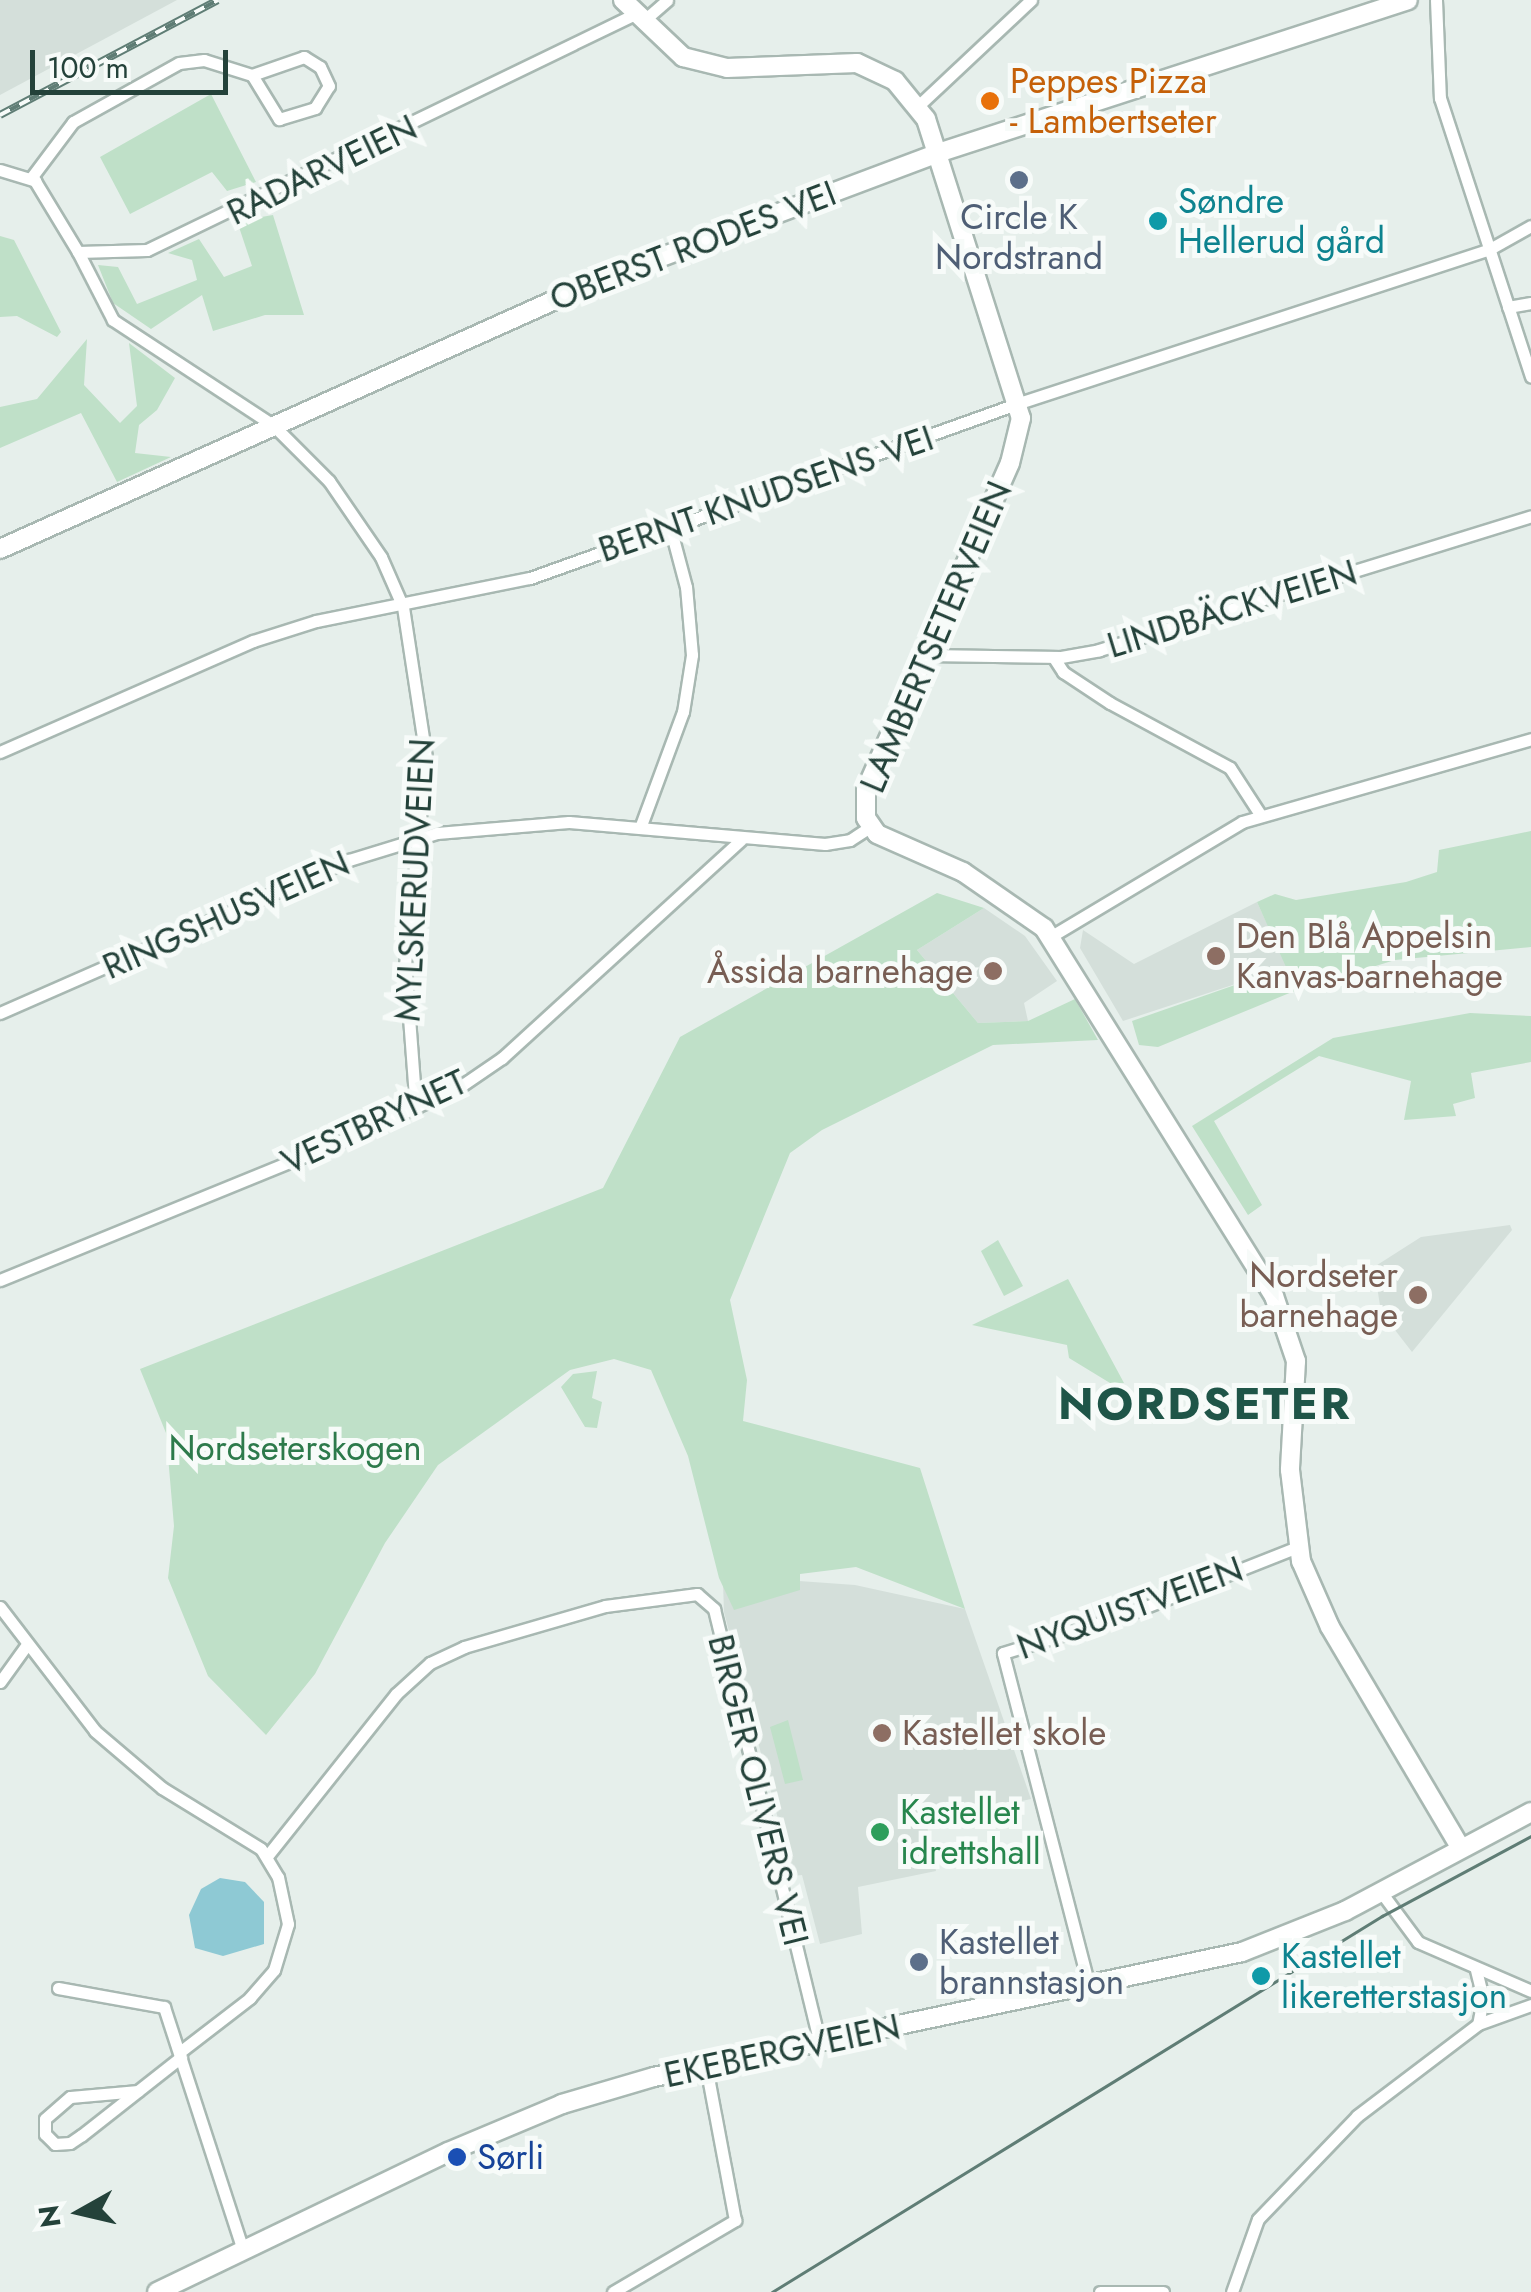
<!DOCTYPE html>
<html>
<head>
<meta charset="utf-8">
<style>
	body { margin:0 }
	#map { position:relative; width:1531px; height:2292px; overflow:hidden; background:#e6efeb; font-family:Jost,sans-serif }
	div>[style] { position:absolute }
	[style*='--x'] { left:calc(var(--x)*1px); top:calc(var(--y)*1px); width:calc(var(--w)*1px); rotate:calc(var(--a)*1deg) }
	.built>* { inset:0; background:#d4dfda }
	.green>* { inset:0; background:#bfe0c8 }
	.water>* { inset:0; background:#8ec9d4 }
	.roads { filter:drop-shadow(2px 0 #a8b8b2) drop-shadow(-2px 0 #a8b8b2) drop-shadow(0 2px #a8b8b2) drop-shadow(0 -2px #a8b8b2) }
	.street>* { height:11px; margin:-5.5px; padding:0 5.5px; transform-origin:5.5px; border-radius:5.5px; background:#fff }
	.secondary>* { height:18px; margin:-9px; padding:0 9px; transform-origin:9px; border-radius:9px; background:#fff }
	.tram>* { height:2.5px; margin:-1.25px; padding:0 1.25px; transform-origin:1.25px; border-radius:1.25px; background:#5f7d75 }
	.rail>* { height:8px; margin-top:-4px; transform-origin:0; background:repeating-linear-gradient(90deg,#f7fbf9 0 11px,#5f7d75 0 22px); box-sizing:border-box; border-block:2px solid #5f7d75 }
	.dots>* { width:28px; height:28px; translate:-50% -50%; box-sizing:border-box; border:5px solid #f7fbf9; border-radius:50% }
	span { translate:-50% -50%; white-space:nowrap; text-align:center; line-height:1.15; -webkit-text-stroke:10px #f7fbf9; paint-order:stroke }
	.food-label { font-size:35px; color:#c56008 }
	.left { translate:0 -50%; text-align:left }
	.street-label { font-size:35px; color:#24423a }
	.culture-label { font-size:35px; color:#0d838f }
	.service-label { font-size:35px; color:#4e5e75 }
	.education-label { font-size:35px; color:#785e54 }
	.right { translate:-100% -50%; text-align:right }
	.park-label { font-size:35px; color:#2d7a4b }
	.leisure-label { font-size:35px; color:#27864d }
	.transit-label { font-size:35px; color:#164399 }
	.district-label { font-size:45px; color:#1f5548; font-weight:700; letter-spacing:2.5px }
	.north { position:absolute; left:30px; top:2162px; width:100px; height:100px; -webkit-text-stroke:8px #f7fbf9; paint-order:stroke; rotate:262deg; font-size:28px; font-weight:700; line-height:40px; text-align:center; color:#24423a }
	.north::after { content:''; display:block; margin:auto; width:35px; height:45px; background:#24423a; clip-path:polygon(50% 0,100% 100%,50% 72%,0 100%) }
	.scale { position:absolute; left:30px; top:50px; width:198px; height:45px; box-sizing:border-box; border:5px solid #24423a; border-top:0; padding-left:12px; font-size:30px; line-height:35px; white-space:nowrap; color:#24423a; -webkit-text-stroke:8px #f7fbf9; paint-order:stroke }
</style>
</head>
<body>
<div id="map">
	<div class="built">
		<i style="clip-path:polygon(0 0,177px 0,0 95px)"></i>
		<i style="clip-path:polygon(1257px 902px,1287px 967px,1123px 1021px,1080px 948px,1083px 930px,1134px 964px)"></i>
		<i style="clip-path:polygon(984px 908px,1025px 936px,1057px 981px,1024px 1003px,1028px 1021px,978px 1023px,917px 950px)"></i>
		<i style="clip-path:polygon(1510px 1225px,1512px 1230px,1412px 1352px,1381px 1312px,1374px 1267px,1421px 1237px)"></i>
		<i style="clip-path:polygon(799px 1581px,855px 1585px,965px 1609px,1031px 1799px,926px 1821px,936px 1871px,858px 1887px,862px 1934px,820px 1944px,802px 1875px,793px 1876px,724px 1612px,723px 1583px)"></i>
	</div>
	<div class="green">
		<i style="clip-path:polygon(211px 94px,256px 182px,227px 191px,212px 172px,130px 214px,100px 157px)"></i>
		<i style="clip-path:polygon(273px 215px,304px 315px,265px 315px,213px 331px,202px 295px,151px 329px,113px 303px,98px 265px,118px 267px,137px 304px,197px 280px,192px 260px,168px 253px,199px 239px,224px 277px,252px 266px,237px 221px)"></i>
		<i style="clip-path:polygon(0 236px,14px 240px,61px 332px,57px 337px,17px 316px,0 317px)"></i>
		<i style="clip-path:polygon(87px 339px,84px 385px,120px 423px,137px 406px,129px 343px,175px 378px,157px 410px,139px 425px,135px 453px,171px 457px,117px 482px,81px 413px,0 448px,0 407px,37px 399px)"></i>
		<i style="clip-path:polygon(1531px 831px,1531px 947px,1395px 960px,1292px 992px,1158px 1047px,1139px 1045px,1132px 1021px,1286px 967px,1257px 902px,1275px 894px,1296px 900px,1406px 882px,1437px 872px,1439px 850px)"></i>
		<i style="clip-path:polygon(937px 893px,984px 908px,917px 950px,978px 1023px,1028px 1021px,1075px 999px,1098px 1040px,993px 1045px,822px 1130px,790px 1153px,730px 1300px,747px 1380px,743px 1421px,920px 1468px,965px 1609px,856px 1567px,800px 1574px,800px 1590px,734px 1610px,719px 1578px,688px 1456px,651px 1370px,614px 1359px,570px 1370px,438px 1465px,385px 1543px,315px 1674px,266px 1735px,208px 1676px,168px 1578px,174px 1526px,166px 1433px,140px 1369px,603px 1188px,680px 1037px)"></i>
		<i style="clip-path:polygon(1470px 1013px,1531px 1016px,1531px 1062px,1471px 1073px,1475px 1098px,1453px 1104px,1456px 1116px,1404px 1120px,1411px 1081px,1319px 1056px,1214px 1121px,1262px 1205px,1248px 1215px,1192px 1126px,1333px 1038px)"></i>
		<i style="clip-path:polygon(998px 1240px,1023px 1286px,1004px 1296px,981px 1251px)"></i>
		<i style="clip-path:polygon(1068px 1279px,1124px 1383px,1110px 1383px,1069px 1358px,1067px 1345px,972px 1325px)"></i>
		<i style="clip-path:polygon(597px 1371px,592px 1398px,602px 1402px,597px 1428px,585px 1427px,561px 1387px,573px 1374px)"></i>
		<i style="clip-path:polygon(788px 1720px,803px 1780px,785px 1784px,770px 1727px)"></i>
	</div>
	<div class="water">
		<i style="clip-path:polygon(220px 1878px,245px 1882px,264px 1902px,264px 1944px,223px 1956px,195px 1948px,189px 1915px,201px 1889px)"></i>
	</div>
	<div class="roads">
		<div class="street">
			<i style="--x:1436;--y:0;--w:98;--a:87.7"></i>
			<i style="--x:1440;--y:98;--w:293;--a:71.9"></i>
			<i style="--x:642;--y:22;--w:33;--a:-41"></i>
			<i style="--x:918;--y:106;--w:155;--a:-43.2"></i>
			<i style="--x:0;--y:170;--w:37;--a:17"></i>
			<i style="--x:35;--y:181;--w:83;--a:58.8"></i>
			<i style="--x:78;--y:252;--w:69;--a:-1.7"></i>
			<i style="--x:147;--y:250;--w:542;--a:-25.81"></i>
			<i style="--x:31;--y:178;--w:70;--a:-53.1"></i>
			<i style="--x:73;--y:122;--w:121;--a:-29.1"></i>
			<i style="--x:179;--y:63;--w:25;--a:-7"></i>
			<i style="--x:204;--y:60;--w:50;--a:17.4"></i>
			<i style="--x:252;--y:75;--w:52;--a:58.5"></i>
			<i style="--x:279;--y:119;--w:38;--a:-17"></i>
			<i style="--x:315;--y:108;--w:26;--a:-58"></i>
			<i style="--x:329;--y:86;--w:21;--a:-115"></i>
			<i style="--x:320;--y:67;--w:19;--a:-148"></i>
			<i style="--x:304;--y:57;--w:55;--a:160.9"></i>
			<i style="--x:78;--y:252;--w:76;--a:62.8"></i>
			<i style="--x:113;--y:320;--w:191;--a:33.3"></i>
			<i style="--x:273;--y:425;--w:79;--a:45"></i>
			<i style="--x:329;--y:481;--w:92;--a:55.6"></i>
			<i style="--x:381;--y:557;--w:55;--a:66.3"></i>
			<i style="--x:403;--y:607;--w:153;--a:81.3"></i>
			<i style="--x:426;--y:758;--w:207;--a:95.8"></i>
			<i style="--x:405;--y:964;--w:145;--a:85.7"></i>
			<i style="--x:1508;--y:307;--w:23;--a:-10"></i>
			<i style="--x:926;--y:655;--w:135;--a:0.8"></i>
			<i style="--x:1061;--y:657;--w:39;--a:-10"></i>
			<i style="--x:1099;--y:650;--w:452;--a:-17.2"></i>
			<i style="--x:1054;--y:658;--w:17;--a:57"></i>
			<i style="--x:1063;--y:672;--w:56;--a:33.4"></i>
			<i style="--x:1110;--y:703;--w:136;--a:28.4"></i>
			<i style="--x:1230;--y:768;--w:57;--a:57.1"></i>
			<i style="--x:0;--y:752;--w:276;--a:-23.7"></i>
			<i style="--x:253;--y:641;--w:66;--a:-17.6"></i>
			<i style="--x:316;--y:621;--w:218;--a:-11.4"></i>
			<i style="--x:530;--y:578;--w:519;--a:-19.69"></i>
			<i style="--x:1019;--y:403;--w:493;--a:-18.1"></i>
			<i style="--x:1488;--y:250;--w:49;--a:-29.2"></i>
			<i style="--x:640;--y:828;--w:124;--a:-69.7"></i>
			<i style="--x:683;--y:712;--w:58;--a:-81"></i>
			<i style="--x:692;--y:655;--w:68;--a:-95"></i>
			<i style="--x:686;--y:587;--w:62;--a:-104.9"></i>
			<i style="--x:1050;--y:937;--w:224;--a:-30.9"></i>
			<i style="--x:1242;--y:822;--w:301;--a:-16"></i>
			<i style="--x:0;--y:1013;--w:381;--a:-23.7"></i>
			<i style="--x:349;--y:860;--w:92;--a:-17.1"></i>
			<i style="--x:437;--y:833;--w:132;--a:-4.8"></i>
			<i style="--x:569;--y:822;--w:257;--a:4.9"></i>
			<i style="--x:825;--y:844;--w:25;--a:-9"></i>
			<i style="--x:850;--y:840;--w:24;--a:-33"></i>
			<i style="--x:0;--y:1280;--w:384;--a:-22.2"></i>
			<i style="--x:356;--y:1135;--w:116;--a:-25"></i>
			<i style="--x:461;--y:1086;--w:50;--a:-34.3"></i>
			<i style="--x:502;--y:1058;--w:323;--a:-42.4"></i>
			<i style="--x:0;--y:1607;--w:156;--a:52.5"></i>
			<i style="--x:95;--y:1731;--w:88;--a:40.4"></i>
			<i style="--x:162;--y:1788;--w:116;--a:31.6"></i>
			<i style="--x:261;--y:1849;--w:33;--a:59"></i>
			<i style="--x:278;--y:1877;--w:48;--a:78"></i>
			<i style="--x:288;--y:1924;--w:48;--a:106.9"></i>
			<i style="--x:274;--y:1970;--w:37;--a:131"></i>
			<i style="--x:250;--y:1998;--w:88;--a:142.4"></i>
			<i style="--x:0;--y:1682;--w:44;--a:-54.2"></i>
			<i style="--x:268;--y:1855;--w:206;--a:-51.5"></i>
			<i style="--x:396;--y:1694;--w:46;--a:-42.4"></i>
			<i style="--x:430;--y:1663;--w:38;--a:-25"></i>
			<i style="--x:464;--y:1647;--w:147;--a:-16.2"></i>
			<i style="--x:605;--y:1606;--w:93;--a:-7.4"></i>
			<i style="--x:697;--y:1594;--w:23;--a:41"></i>
			<i style="--x:714;--y:1609;--w:447;--a:76.3"></i>
			<i style="--x:1381;--y:1892;--w:62;--a:53.5"></i>
			<i style="--x:1418;--y:1942;--w:123;--a:23.4"></i>
			<i style="--x:1476;--y:1970;--w:30;--a:76"></i>
			<i style="--x:1483;--y:1999;--w:25;--a:101"></i>
			<i style="--x:1089;--y:1986;--w:344;--a:-104.5"></i>
			<i style="--x:1003;--y:1653;--w:122;--a:-17.1"></i>
			<i style="--x:1120;--y:1617;--w:191;--a:-21.5"></i>
			<i style="--x:58;--y:1988;--w:108;--a:10.2"></i>
			<i style="--x:164;--y:2007;--w:256;--a:72"></i>
			<i style="--x:138;--y:2091;--w:68;--a:175"></i>
			<i style="--x:70;--y:2097;--w:33;--a:139"></i>
			<i style="--x:45;--y:2119;--w:15;--a:90"></i>
			<i style="--x:45;--y:2134;--w:14;--a:45"></i>
			<i style="--x:55;--y:2144;--w:15;--a:-4"></i>
			<i style="--x:70;--y:2143;--w:14;--a:-34"></i>
			<i style="--x:82;--y:2135;--w:126;--a:-38.2"></i>
			<i style="--x:613;--y:2292;--w:142;--a:-30.5"></i>
			<i style="--x:735;--y:2220;--w:157;--a:-100.7"></i>
			<i style="--x:1100;--y:2292;--w:63;--a:0"></i>
			<i style="--x:1232;--y:2292;--w:77;--a:-70.4"></i>
			<i style="--x:1258;--y:2219;--w:143;--a:-46.1"></i>
			<i style="--x:1357;--y:2116;--w:152;--a:-37.2"></i>
			<i style="--x:1478;--y:2024;--w:56;--a:-19.7"></i>
		</div>
		<div class="secondary">
			<i style="--x:623;--y:0;--w:83;--a:43.5"></i>
			<i style="--x:683;--y:57;--w:45;--a:14"></i>
			<i style="--x:727;--y:68;--w:130;--a:-2.2"></i>
			<i style="--x:857;--y:63;--w:42;--a:25.3"></i>
			<i style="--x:895;--y:81;--w:49;--a:50.8"></i>
			<i style="--x:926;--y:119;--w:314;--a:72.4"></i>
			<i style="--x:1021;--y:418;--w:46;--a:103.7"></i>
			<i style="--x:1010;--y:463;--w:356;--a:113.8"></i>
			<i style="--x:866;--y:789;--w:29;--a:90"></i>
			<i style="--x:866;--y:818;--w:19;--a:55"></i>
			<i style="--x:877;--y:834;--w:94;--a:23.8"></i>
			<i style="--x:963;--y:872;--w:98;--a:34.7"></i>
			<i style="--x:1044;--y:928;--w:434;--a:58"></i>
			<i style="--x:1274;--y:1296;--w:69;--a:71.3"></i>
			<i style="--x:1296;--y:1361;--w:109;--a:93.2"></i>
			<i style="--x:1290;--y:1470;--w:92;--a:83.1"></i>
			<i style="--x:1301;--y:1561;--w:72;--a:66.3"></i>
			<i style="--x:1330;--y:1627;--w:256;--a:59.4"></i>
			<i style="--x:0;--y:549;--w:652;--a:-24.17"></i>
			<i style="--x:595;--y:282;--w:366;--a:-20.6"></i>
			<i style="--x:938;--y:153;--w:494;--a:-18"></i>
			<i style="--x:157;--y:2292;--w:323;--a:-25.7"></i>
			<i style="--x:448;--y:2152;--w:124;--a:-22.8"></i>
			<i style="--x:562;--y:2104;--w:96;--a:-16.4"></i>
			<i style="--x:654;--y:2077;--w:601;--a:-12"></i>
			<i style="--x:1242;--y:1952;--w:111;--a:-21.7"></i>
			<i style="--x:1345;--y:1911;--w:211;--a:-28"></i>
		</div>
	</div>
	<div class="tram">
		<i style="--x:772;--y:2292;--w:717;--a:-31.65"></i>
		<i style="--x:1382;--y:1916;--w:169;--a:-28.2"></i>
	</div>
	<div class="rail">
		<i style="--x:0;--y:115;--w:246;--a:-27.8"></i>
	</div>
	<div class="dots">
		<i style="left:990px;top:101px;background:#e8710a"></i>
		<i style="left:1019px;top:180px;background:#5c6f8a"></i>
		<i style="left:1158px;top:221px;background:#0f9aa8"></i>
		<i style="left:1216px;top:956px;background:#8d6e63"></i>
		<i style="left:993px;top:971px;background:#8d6e63"></i>
		<i style="left:1418px;top:1295px;background:#8d6e63"></i>
		<i style="left:882px;top:1733px;background:#8d6e63"></i>
		<i style="left:880px;top:1832px;background:#2e9e5b"></i>
		<i style="left:919px;top:1962px;background:#5c6f8a"></i>
		<i style="left:1261px;top:1976px;background:#0f9aa8"></i>
		<i style="left:457px;top:2157px;background:#1a4fb4"></i>
	</div>
	<div class="food-label">
		<span class="left" style="left:1010px;top:101px">Peppes Pizza<br>- Lambertseter</span>
	</div>
	<div class="street-label">
		<span style="left:322px;top:170px;rotate:-26deg">RADARVEIEN</span>
		<span style="left:693px;top:246px;rotate:-21deg">OBERST RODES VEI</span>
		<span style="left:766px;top:494px;rotate:-19deg">BERNT KNUDSENS VEI</span>
		<span style="left:1232px;top:609px;rotate:-17deg">LINDBÄCKVEIEN</span>
		<span style="left:936px;top:637px;rotate:-67deg">LAMBERTSETERVEIEN</span>
		<span style="left:415px;top:880px;rotate:-87deg">MYLSKERUDVEIEN</span>
		<span style="left:226px;top:915px;rotate:-24deg">RINGSHUSVEIEN</span>
		<span style="left:374px;top:1122px;rotate:-25deg">VESTBRYNET</span>
		<span style="left:1130px;top:1608px;rotate:-20deg">NYQUISTVEIEN</span>
		<span style="left:758px;top:1790px;rotate:76deg">BIRGER OLIVERS VEI</span>
		<span style="left:782px;top:2051px;rotate:-12deg">EKEBERGVEIEN</span>
	</div>
	<div class="culture-label">
		<span class="left" style="left:1178px;top:221px">Søndre<br>Hellerud gård</span>
		<span class="left" style="left:1281px;top:1976px">Kastellet<br>likeretterstasjon</span>
	</div>
	<div class="service-label">
		<span style="left:1019px;top:237px">Circle K<br>Nordstrand</span>
		<span class="left" style="left:939px;top:1962px">Kastellet<br>brannstasjon</span>
	</div>
	<div class="education-label">
		<span class="left" style="left:1236px;top:956px">Den Blå Appelsin<br>Kanvas-barnehage</span>
		<span class="right" style="left:973px;top:971px">Åssida barnehage</span>
		<span class="right" style="left:1398px;top:1295px">Nordseter<br>barnehage</span>
		<span class="left" style="left:902px;top:1733px">Kastellet skole</span>
	</div>
	<div class="park-label">
		<span style="left:295px;top:1448px">Nordseterskogen</span>
	</div>
	<div class="leisure-label">
		<span class="left" style="left:900px;top:1832px">Kastellet<br>idrettshall</span>
	</div>
	<div class="transit-label">
		<span class="left" style="left:477px;top:2157px">Sørli</span>
	</div>
	<div class="district-label">
		<span style="left:1205px;top:1404px">NORDSETER</span>
	</div>
	<div class="north">N</div>
	<div class="scale">100 m</div>
</div>
</body>
</html>
